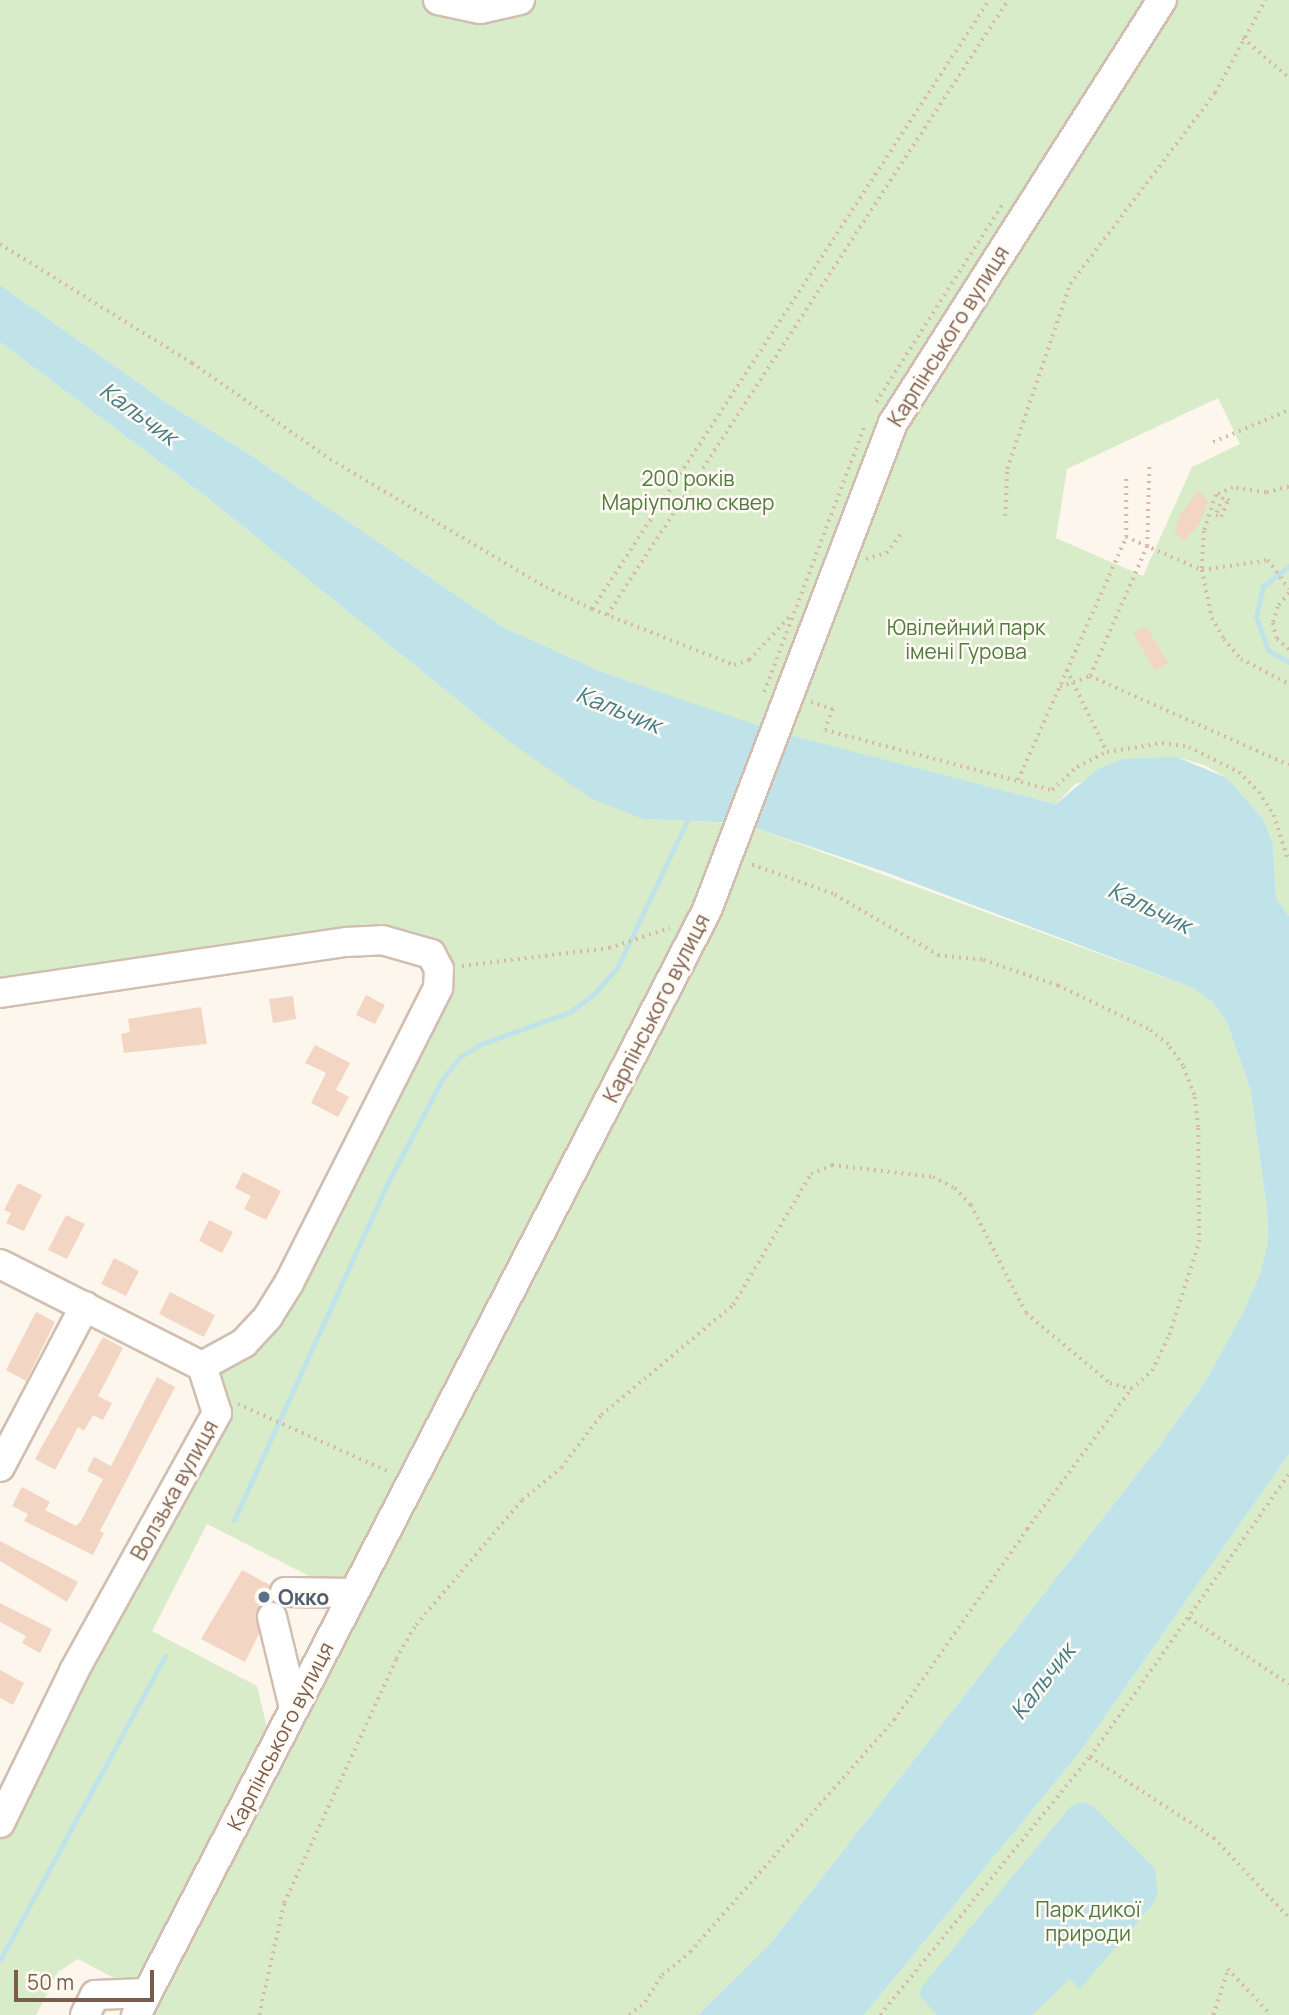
<!DOCTYPE html>
<html>
<head>
<meta charset="utf-8">
<style>
	body { margin:0 }
	#map { position:relative; width:1289px; height:2015px; overflow:hidden; background:#fdf6ec; font-family:Manrope,sans-serif }
	div>[style] { position:absolute }
	[style*='--x'] { left:calc(var(--x)*1px); top:calc(var(--y)*1px); width:calc(var(--w)*1px); rotate:calc(var(--a)*1deg) }
	.green>* { inset:0; background:#d8ecc9 }
	.water>* { inset:0; background:#bfe3e8 }
	.stream>* { height:5px; margin:-2.5px; padding:0 2.5px; transform-origin:2.5px; border-radius:2.5px; background:#bfe3e8 }
	.building>* { inset:0; background:#f3d5c3 }
	.path>* { height:3.5px; margin-top:-1.75px; transform-origin:0; background:repeating-linear-gradient(90deg,#d9b8a5 0 2px,transparent 0 7px) }
	.roads { filter:drop-shadow(2px 0 #d1beb0) drop-shadow(-2px 0 #d1beb0) drop-shadow(0 2px #d1beb0) drop-shadow(0 -2px #d1beb0) }
	.minor>* { height:28px; margin:-14px; padding:0 14px; transform-origin:14px; border-radius:14px; background:#fff }
	.dots>* { width:19px; height:19px; translate:-50% -50%; box-sizing:border-box; border:4px solid #fffaf3; border-radius:50% }
	span { translate:-50% -50%; white-space:nowrap; text-align:center; line-height:1.15; -webkit-text-stroke:5px #fffaf3; paint-order:stroke }
	.street-label { font-size:21px; color:#7a5c4d }
	.park-label { font-size:21px; color:#537a41 }
	.service-label { font-size:21px; color:#4e5e75; font-weight:700 }
	.left { translate:0 -50%; text-align:left }
	.water-label { font-size:23px; color:#437c86; font-style:italic }
	.scale { position:absolute; left:14px; top:1970px; width:140px; height:32px; box-sizing:border-box; border:4px solid #7a5c4d; border-top:0; padding-left:9px; font-size:21px; line-height:24px; white-space:nowrap; color:#7a5c4d; -webkit-text-stroke:5px #fffaf3; paint-order:stroke }
</style>
</head>
<body>
<div id="map">
	<div class="green">
		<i style="clip-path:polygon(0 0,1162px 0,909px 393px,767px 729px,602px 672px,503px 627px,246px 452px,170px 405px,0 285px)"></i>
		<i style="clip-path:polygon(evenodd,1174px 0,1289px 0,1289px 916px,1276px 898px,1273px 845px,1263px 819px,1227px 778px,1204px 765px,1177px 757px,1075px 784px,1056px 804px,783px 734px,902px 426px,1174px 0,1218px 398px,1240px 444px,1192px 467px,1143px 576px,1056px 538px,1067px 469px,1218px 398px)"></i>
		<i style="clip-path:polygon(0 342px,209px 499px,507px 740px,643px 819px,734px 823px,714px 875px,353px 1579px,313px 1578px,207px 1524px,152px 1631px,257px 1686px,270px 1740px,147px 1978px,116px 1979px,78px 1959px,58px 1972px,36px 2015px,0 2015px,0 1823px,217px 1413px,202px 1366px,244px 1343px,438px 988px,409px 944px,0 993px)"></i>
		<i style="clip-path:polygon(748px 825px,1193px 988px,1213px 1002px,1227px 1023px,1250px 1088px,1267px 1210px,1268px 1241px,1260px 1274px,1244px 1310px,1207px 1379px,1160px 1445px,770px 1944px,698px 2015px,145px 2015px)"></i>
		<i style="clip-path:polygon(1289px 1454px,1289px 2015px,864px 2015px,1080px 1752px)"></i>
	</div>
	<div class="water">
		<i style="clip-path:polygon(0 285px,170px 405px,246px 452px,503px 627px,602px 672px,774px 731px,1056px 804px,1098px 769px,1123px 759px,1177px 757px,1227px 778px,1263px 819px,1273px 844px,1276px 898px,1289px 916px,1289px 1454px,1080px 1752px,864px 2015px,698px 2015px,770px 1944px,1160px 1445px,1207px 1379px,1244px 1310px,1260px 1274px,1268px 1241px,1267px 1210px,1250px 1088px,1227px 1023px,1213px 1002px,1193px 988px,885px 872px,741px 823px,643px 819px,592px 799px,507px 740px,209px 499px,0 342px)"></i>
		<i style="clip-path:polygon(1082px 1802px,1093px 1806px,1155px 1869px,1158px 1893px,1152px 1905px,1080px 1989px,1070px 1979px,1032px 2015px,937px 2015px,919px 1995px,923px 1985px,1071px 1806px)"></i>
	</div>
	<div class="stream">
		<i style="--x:1289;--y:566;--w:33;--a:142"></i>
		<i style="--x:1263;--y:586;--w:32;--a:103"></i>
		<i style="--x:1256;--y:617;--w:35;--a:70"></i>
		<i style="--x:1268;--y:650;--w:24;--a:30"></i>
		<i style="--x:234;--y:1520;--w:369;--a:-65.5"></i>
		<i style="--x:387;--y:1184;--w:120;--a:-62.2"></i>
		<i style="--x:443;--y:1078;--w:27;--a:-51"></i>
		<i style="--x:460;--y:1057;--w:25;--a:-32"></i>
		<i style="--x:481;--y:1044;--w:95;--a:-19.8"></i>
		<i style="--x:570;--y:1012;--w:31;--a:-37"></i>
		<i style="--x:595;--y:993;--w:33;--a:-49"></i>
		<i style="--x:617;--y:968;--w:167;--a:-64.5"></i>
		<i style="--x:0;--y:1960;--w:346;--a:-61.5"></i>
	</div>
	<div class="building">
		<i style="clip-path:polygon(1199px 490px,1208px 502px,1199px 524px,1184px 541px,1175px 532px,1180px 515px)"></i>
		<i style="clip-path:polygon(1146px 626px,1168px 663px,1155px 671px,1133px 633px)"></i>
		<i style="clip-path:polygon(366px 995px,385px 1005px,375px 1024px,356px 1015px)"></i>
		<i style="clip-path:polygon(293px 996px,296px 1019px,273px 1023px,269px 999px)"></i>
		<i style="clip-path:polygon(201px 1007px,207px 1044px,124px 1053px,121px 1034px,130px 1032px,128px 1019px)"></i>
		<i style="clip-path:polygon(315px 1045px,350px 1063px,336px 1090px,349px 1097px,338px 1117px,311px 1103px,326px 1073px,305px 1063px)"></i>
		<i style="clip-path:polygon(243px 1172px,281px 1191px,266px 1220px,244px 1209px,251px 1196px,235px 1188px)"></i>
		<i style="clip-path:polygon(18px 1183px,42px 1195px,24px 1231px,6px 1223px,11px 1213px,4px 1210px)"></i>
		<i style="clip-path:polygon(66px 1215px,85px 1224px,67px 1259px,48px 1250px)"></i>
		<i style="clip-path:polygon(209px 1220px,233px 1232px,222px 1253px,199px 1241px)"></i>
		<i style="clip-path:polygon(114px 1258px,139px 1271px,126px 1296px,101px 1284px)"></i>
		<i style="clip-path:polygon(170px 1292px,215px 1315px,204px 1337px,159px 1314px)"></i>
		<i style="clip-path:polygon(36px 1312px,55px 1322px,26px 1381px,6px 1370px)"></i>
		<i style="clip-path:polygon(103px 1337px,123px 1348px,98px 1396px,112px 1403px,103px 1420px,93px 1415px,84px 1431px,78px 1427px,55px 1470px,35px 1459px)"></i>
		<i style="clip-path:polygon(157px 1377px,175px 1387px,100px 1531px,104px 1533px,93px 1555px,24px 1521px,28px 1514px,12px 1506px,22px 1487px,50px 1502px,45px 1510px,76px 1526px,81px 1521px,103px 1479px,87px 1471px,94px 1457px,111px 1466px)"></i>
		<i style="clip-path:polygon(0 1541px,78px 1582px,67px 1602px,0 1561px)"></i>
		<i style="clip-path:polygon(242px 1570px,270px 1585px,271px 1601px,256px 1612px,259px 1634px,245px 1662px,201px 1639px)"></i>
		<i style="clip-path:polygon(0 1603px,52px 1629px,40px 1653px,22px 1643px,26px 1636px,0 1622px)"></i>
		<i style="clip-path:polygon(0 1670px,24px 1683px,13px 1705px,0 1698px)"></i>
	</div>
	<div class="path">
		<i style="--x:1243;--y:38;--w:61;--a:41"></i>
		<i style="--x:0;--y:244;--w:226;--a:31.8"></i>
		<i style="--x:192;--y:363;--w:168;--a:34.8"></i>
		<i style="--x:330;--y:459;--w:251;--a:30.7"></i>
		<i style="--x:546;--y:587;--w:51;--a:25.6"></i>
		<i style="--x:592;--y:609;--w:153;--a:21.5"></i>
		<i style="--x:734;--y:665;--w:16;--a:-18"></i>
		<i style="--x:749;--y:660;--w:63;--a:-46.9"></i>
		<i style="--x:876;--y:402;--w:234;--a:-57.4"></i>
		<i style="--x:1213;--y:442;--w:82;--a:-22.8"></i>
		<i style="--x:1289;--y:487;--w:24;--a:165"></i>
		<i style="--x:1266;--y:493;--w:33;--a:-171"></i>
		<i style="--x:1233;--y:488;--w:18;--a:158"></i>
		<i style="--x:1216;--y:495;--w:38;--a:108"></i>
		<i style="--x:1204;--y:531;--w:39;--a:93"></i>
		<i style="--x:1202;--y:570;--w:49;--a:78.2"></i>
		<i style="--x:1212;--y:618;--w:24;--a:60"></i>
		<i style="--x:1224;--y:639;--w:26;--a:50"></i>
		<i style="--x:1241;--y:659;--w:54;--a:27.5"></i>
		<i style="--x:1216;--y:495;--w:8;--a:23"></i>
		<i style="--x:1223;--y:498;--w:18;--a:112"></i>
		<i style="--x:1216;--y:515;--w:5;--a:22"></i>
		<i style="--x:1221;--y:517;--w:19;--a:-69"></i>
		<i style="--x:1228;--y:499;--w:5;--a:53"></i>
		<i style="--x:1005;--y:516;--w:47;--a:-87.6"></i>
		<i style="--x:1007;--y:469;--w:195;--a:-71.2"></i>
		<i style="--x:1070;--y:284;--w:240;--a:-52.8"></i>
		<i style="--x:1215;--y:93;--w:106;--a:-61.7"></i>
		<i style="--x:1126;--y:537;--w:83;--a:23.5"></i>
		<i style="--x:1202;--y:570;--w:67;--a:-8.6"></i>
		<i style="--x:1268;--y:560;--w:36;--a:54"></i>
		<i style="--x:866;--y:559;--w:21;--a:-17"></i>
		<i style="--x:886;--y:553;--w:23;--a:-52"></i>
		<i style="--x:1289;--y:593;--w:18;--a:128"></i>
		<i style="--x:1278;--y:607;--w:17;--a:107"></i>
		<i style="--x:1273;--y:623;--w:16;--a:76"></i>
		<i style="--x:1277;--y:639;--w:16;--a:40"></i>
		<i style="--x:592;--y:609;--w:727;--a:-56.9"></i>
		<i style="--x:607;--y:615;--w:734;--a:-56.89"></i>
		<i style="--x:1067;--y:670;--w:91;--a:64"></i>
		<i style="--x:1090;--y:676;--w:142;--a:-66.3"></i>
		<i style="--x:1147;--y:546;--w:79;--a:-88.5"></i>
		<i style="--x:1060;--y:687;--w:32;--a:-20"></i>
		<i style="--x:1090;--y:676;--w:218;--a:24.1"></i>
		<i style="--x:764;--y:692;--w:285;--a:-69.3"></i>
		<i style="--x:811;--y:702;--w:23;--a:18"></i>
		<i style="--x:833;--y:709;--w:22;--a:111"></i>
		<i style="--x:825;--y:730;--w:235;--a:14.8"></i>
		<i style="--x:1052;--y:790;--w:34;--a:-43"></i>
		<i style="--x:1077;--y:767;--w:34;--a:-27"></i>
		<i style="--x:1107;--y:752;--w:56;--a:-9.3"></i>
		<i style="--x:1162;--y:743;--w:27;--a:8"></i>
		<i style="--x:1189;--y:747;--w:56;--a:26.6"></i>
		<i style="--x:1239;--y:772;--w:28;--a:45"></i>
		<i style="--x:1259;--y:792;--w:27;--a:57"></i>
		<i style="--x:1274;--y:815;--w:49;--a:72.3"></i>
		<i style="--x:1018;--y:780;--w:266;--a:-66"></i>
		<i style="--x:1126;--y:537;--w:60;--a:-90"></i>
		<i style="--x:462;--y:966;--w:148;--a:-7"></i>
		<i style="--x:609;--y:948;--w:64;--a:-18.2"></i>
		<i style="--x:238;--y:1404;--w:166;--a:24.2"></i>
		<i style="--x:1189;--y:1618;--w:120;--a:33.4"></i>
		<i style="--x:1090;--y:1757;--w:148;--a:33.2"></i>
		<i style="--x:1214;--y:1838;--w:110;--a:46.8"></i>
		<i style="--x:259;--y:2015;--w:115;--a:-77.4"></i>
		<i style="--x:284;--y:1903;--w:268;--a:-65.3"></i>
		<i style="--x:396;--y:1659;--w:39;--a:-60"></i>
		<i style="--x:416;--y:1625;--w:164;--a:-49.7"></i>
		<i style="--x:522;--y:1500;--w:50;--a:-39.4"></i>
		<i style="--x:561;--y:1468;--w:66;--a:-53"></i>
		<i style="--x:601;--y:1415;--w:172;--a:-39.8"></i>
		<i style="--x:733;--y:1305;--w:152;--a:-59.2"></i>
		<i style="--x:811;--y:1174;--w:23;--a:-23"></i>
		<i style="--x:832;--y:1165;--w:102;--a:6.8"></i>
		<i style="--x:933;--y:1177;--w:25;--a:27"></i>
		<i style="--x:955;--y:1188;--w:23;--a:47"></i>
		<i style="--x:971;--y:1205;--w:121;--a:63"></i>
		<i style="--x:1026;--y:1313;--w:109;--a:39.8"></i>
		<i style="--x:1110;--y:1383;--w:22;--a:16"></i>
		<i style="--x:629;--y:2015;--w:21;--a:-39"></i>
		<i style="--x:645;--y:2002;--w:32;--a:-58"></i>
		<i style="--x:662;--y:1975;--w:36;--a:-39"></i>
		<i style="--x:690;--y:1952;--w:309;--a:-48.7"></i>
		<i style="--x:894;--y:1720;--w:233;--a:-55.1"></i>
		<i style="--x:1027;--y:1529;--w:174;--a:-53.4"></i>
		<i style="--x:1131;--y:1389;--w:28;--a:-41"></i>
		<i style="--x:1152;--y:1371;--w:40;--a:-65"></i>
		<i style="--x:1169;--y:1335;--w:98;--a:-72.1"></i>
		<i style="--x:1199;--y:1242;--w:115;--a:-90.5"></i>
		<i style="--x:1198;--y:1127;--w:32;--a:-97"></i>
		<i style="--x:1194;--y:1095;--w:31;--a:-111"></i>
		<i style="--x:1183;--y:1066;--w:26;--a:-126"></i>
		<i style="--x:1168;--y:1045;--w:26;--a:-141"></i>
		<i style="--x:1148;--y:1029;--w:100;--a:-154.5"></i>
		<i style="--x:1058;--y:986;--w:80;--a:-161.1"></i>
		<i style="--x:982;--y:960;--w:43;--a:-174.7"></i>
		<i style="--x:939;--y:956;--w:123;--a:-149.7"></i>
		<i style="--x:833;--y:894;--w:89;--a:-160.3"></i>
		<i style="--x:880;--y:2015;--w:333;--a:-50.9"></i>
		<i style="--x:1090;--y:1757;--w:346;--a:-54.9"></i>
		<i style="--x:1213;--y:2015;--w:48;--a:-71.9"></i>
		<i style="--x:1228;--y:1969;--w:63;--a:46.9"></i>
	</div>
	<div class="roads">
		<div class="minor">
			<i style="--x:438;--y:0;--w:43;--a:12.1"></i>
			<i style="--x:480;--y:9;--w:41;--a:-12.7"></i>
			<i style="--x:0;--y:993;--w:351;--a:-8.4"></i>
			<i style="--x:347;--y:942;--w:35;--a:-3"></i>
			<i style="--x:382;--y:940;--w:51;--a:15.9"></i>
			<i style="--x:431;--y:954;--w:17;--a:62"></i>
			<i style="--x:439;--y:969;--w:19;--a:93"></i>
			<i style="--x:438;--y:988;--w:330;--a:116.8"></i>
			<i style="--x:289;--y:1283;--w:40;--a:122"></i>
			<i style="--x:268;--y:1317;--w:35;--a:133"></i>
			<i style="--x:244;--y:1343;--w:48;--a:151.3"></i>
			<i style="--x:0;--y:1264;--w:226;--a:26.8"></i>
			<i style="--x:0;--y:1467;--w:182;--a:-62.2"></i>
			<i style="--x:285;--y:1592;--w:69;--a:0.8"></i>
			<i style="--x:272;--y:1617;--w:94;--a:76.4"></i>
			<i style="--x:0;--y:1823;--w:169;--a:-64"></i>
			<i style="--x:74;--y:1671;--w:295;--a:-61"></i>
			<i style="--x:217;--y:1413;--w:49;--a:-107.7"></i>
			<i style="--x:85;--y:2015;--w:22;--a:-63"></i>
			<i style="--x:95;--y:1995;--w:52;--a:-2.2"></i>
			<i style="--x:136;--y:2015;--w:1244;--a:-62.67"></i>
			<i style="--x:707;--y:910;--w:521;--a:-69.1"></i>
			<i style="--x:893;--y:423;--w:501;--a:-57.55"></i>
		</div>
	</div>
	<div class="dots">
		<i style="left:264px;top:1597px;background:#5c6f8a"></i>
	</div>
	<div class="street-label">
		<span style="left:948px;top:336px;rotate:-58deg">Карпінського вулиця</span>
		<span style="left:656px;top:1008px;rotate:-63deg">Карпінського вулиця</span>
		<span style="left:174px;top:1490px;rotate:-61deg">Волзька вулиця</span>
		<span style="left:280px;top:1736px;rotate:-63deg">Карпінського вулиця</span>
	</div>
	<div class="park-label">
		<span style="left:688px;top:490px">200 років<br>Маріуполю сквер</span>
		<span style="left:966px;top:639px">Ювілейний парк<br>імені Гурова</span>
		<span style="left:1088px;top:1921px">Парк дикої<br>природи</span>
	</div>
	<div class="service-label">
		<span class="left" style="left:278px;top:1597px">Окко</span>
	</div>
	<div class="water-label">
		<span style="left:139px;top:413px;rotate:36deg">Кальчик</span>
		<span style="left:619px;top:709px;rotate:22deg">Кальчик</span>
		<span style="left:1150px;top:907px;rotate:26deg">Кальчик</span>
		<span style="left:1042px;top:1681px;rotate:-52deg">Кальчик</span>
	</div>
	<div class="scale">50 m</div>
</div>
</body>
</html>
